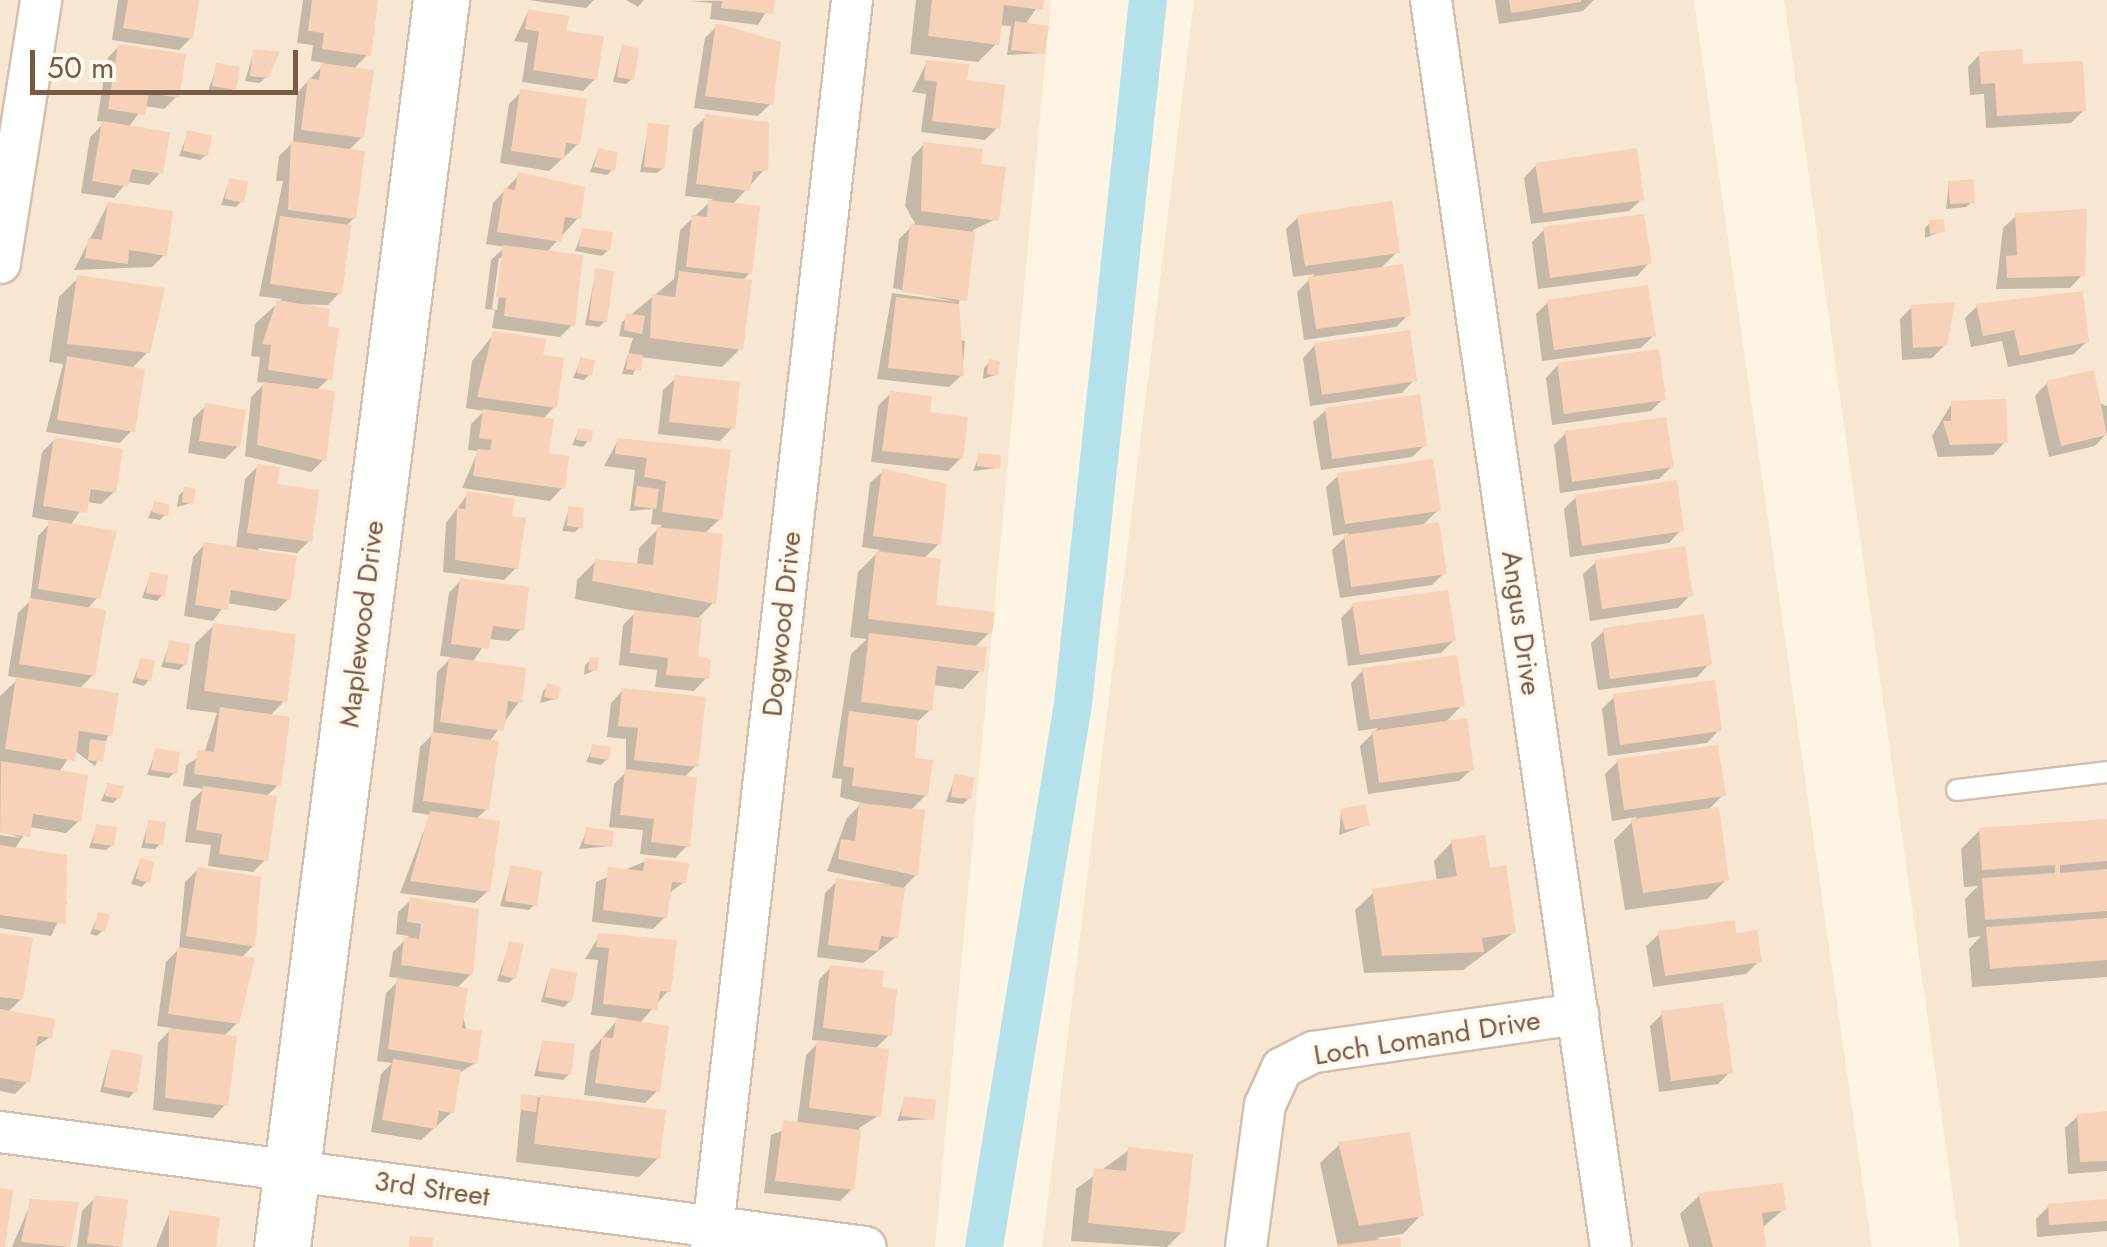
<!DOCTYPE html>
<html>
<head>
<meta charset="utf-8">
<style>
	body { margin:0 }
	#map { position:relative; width:2107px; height:1247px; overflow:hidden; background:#fff4e3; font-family:Jost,sans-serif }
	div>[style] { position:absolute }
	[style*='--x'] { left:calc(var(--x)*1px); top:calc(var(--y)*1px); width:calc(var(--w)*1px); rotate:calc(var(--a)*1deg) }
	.residential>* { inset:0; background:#f7e6d1 }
	.shadow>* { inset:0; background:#0003 }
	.canal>* { height:38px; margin:-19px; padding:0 19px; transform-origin:19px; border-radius:19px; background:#b5e2ea }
	.building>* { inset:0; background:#f7d1b8 }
	.roads { filter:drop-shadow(2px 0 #d4bdab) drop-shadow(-2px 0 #d4bdab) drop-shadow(0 2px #d4bdab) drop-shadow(0 -2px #d4bdab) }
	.lane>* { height:20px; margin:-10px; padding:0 10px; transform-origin:10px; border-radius:10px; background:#fff }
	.street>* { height:40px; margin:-20px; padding:0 20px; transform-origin:20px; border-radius:20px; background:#fff }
	.secondary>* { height:55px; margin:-27.5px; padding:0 27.5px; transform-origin:27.5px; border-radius:27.5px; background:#fff }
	span { translate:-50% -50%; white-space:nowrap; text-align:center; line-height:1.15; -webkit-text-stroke:8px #fff8ec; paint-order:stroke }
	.street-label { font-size:28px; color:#7a5946 }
	.scale { position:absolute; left:30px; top:50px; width:268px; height:45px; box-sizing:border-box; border:5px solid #7a5946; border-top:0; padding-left:12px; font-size:30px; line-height:35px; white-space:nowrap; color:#7a5946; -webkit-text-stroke:8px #fff8ec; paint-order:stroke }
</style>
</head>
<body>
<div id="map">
	<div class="residential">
		<i style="clip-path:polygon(0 0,1051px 0,935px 1247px,0 1247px)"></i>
		<i style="clip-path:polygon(1194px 0,1694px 0,1872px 1247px,1042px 1247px)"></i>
		<i style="clip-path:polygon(1784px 0,2107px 0,2107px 1247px,1960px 1247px)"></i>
	</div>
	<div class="shadow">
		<i style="clip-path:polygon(118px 0,198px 0,191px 38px,179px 50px,112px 40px)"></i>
		<i style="clip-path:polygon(303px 0,376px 0,368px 54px,353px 70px,362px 137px,348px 151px,354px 218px,345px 227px,340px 292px,328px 305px,284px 304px,325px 328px,329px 378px,316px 391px,323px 460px,311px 472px,245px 456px,251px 397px,265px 383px,257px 382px,260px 357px,251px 356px,255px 324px,282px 299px,259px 296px,283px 181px,276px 181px,279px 156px,293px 142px,297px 93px,325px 63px,311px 61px,313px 45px,297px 43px)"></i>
		<i style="clip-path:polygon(528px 0,594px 0,586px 8px)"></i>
		<i style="clip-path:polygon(626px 0,644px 0,638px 7px)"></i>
		<i style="clip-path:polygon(773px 0,758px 25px,710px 19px,712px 3px,691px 1px)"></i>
		<i style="clip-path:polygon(916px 0,1042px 0,1025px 25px,1043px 53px,1007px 55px,1011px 26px,999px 25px,997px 43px,978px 62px,910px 54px)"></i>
		<i style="clip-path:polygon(1495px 0,1594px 0,1583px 11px,1499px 24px)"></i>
		<i style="clip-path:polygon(528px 12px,563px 33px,595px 79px,583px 91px,522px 82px,528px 43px,514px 41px)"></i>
		<i style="clip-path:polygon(717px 26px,771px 103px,758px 116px,694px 108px,705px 38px)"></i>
		<i style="clip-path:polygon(119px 46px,176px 97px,164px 109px,144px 106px,128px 128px,161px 172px,149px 185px,127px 182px,114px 198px,81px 193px,90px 137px,105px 122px,97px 121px,107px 59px)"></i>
		<i style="clip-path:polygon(622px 47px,632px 79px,626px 84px,613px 82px)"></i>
		<i style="clip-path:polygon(254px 51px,266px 77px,260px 83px,245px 81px)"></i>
		<i style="clip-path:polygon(1980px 54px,2020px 67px,2084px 110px,2071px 123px,1986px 128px,1984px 94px,1970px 95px,1968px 67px)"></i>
		<i style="clip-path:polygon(927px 62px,964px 82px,997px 128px,985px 140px,921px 132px,926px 94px,912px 92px)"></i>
		<i style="clip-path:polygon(217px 66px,233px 89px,228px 95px,208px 91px)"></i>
		<i style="clip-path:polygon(521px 92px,578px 144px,549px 171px,500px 163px,509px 104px)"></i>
		<i style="clip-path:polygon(706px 117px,765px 169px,732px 205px,750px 273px,742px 281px,741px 348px,722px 367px,640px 357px,633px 375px,622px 374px,633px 338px,619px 336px,622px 322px,674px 279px,680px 230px,713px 199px,685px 196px,693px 129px)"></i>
		<i style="clip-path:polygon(649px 126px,663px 168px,657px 173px,640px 172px)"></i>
		<i style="clip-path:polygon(188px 133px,206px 155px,200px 160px,179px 156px)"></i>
		<i style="clip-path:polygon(924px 144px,978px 166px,996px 219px,973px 230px,952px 339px,965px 341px,962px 375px,949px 387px,877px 379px,892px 293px,957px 302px,893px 288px,899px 239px,915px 223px,905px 206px,912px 157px)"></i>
		<i style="clip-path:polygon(598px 151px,612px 170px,607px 175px,590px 172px)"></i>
		<i style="clip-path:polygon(1536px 165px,1642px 199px,1629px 211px,1531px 224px,1524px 178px)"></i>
		<i style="clip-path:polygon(evenodd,519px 175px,578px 218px,546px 253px,572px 325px,560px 337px,492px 328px,495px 310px,485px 309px,491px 260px,505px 247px,486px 244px,493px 203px,519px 175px,499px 258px,504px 258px,497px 310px,492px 309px,499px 258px)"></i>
		<i style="clip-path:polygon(230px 180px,242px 201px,236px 207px,221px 205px)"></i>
		<i style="clip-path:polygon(1949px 183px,1972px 202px,1966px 207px,1946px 209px)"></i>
		<i style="clip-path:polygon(108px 204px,164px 255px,152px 267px,74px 270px)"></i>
		<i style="clip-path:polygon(2016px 216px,2082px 275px,2070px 288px,1996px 289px,2003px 228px)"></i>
		<i style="clip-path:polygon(1298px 217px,1397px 252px,1379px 270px,1408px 315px,1396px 327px,1304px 340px,1297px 292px,1315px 274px,1293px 277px,1286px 229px)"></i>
		<i style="clip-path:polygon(1930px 223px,1942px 231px,1925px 238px,1925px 228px)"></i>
		<i style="clip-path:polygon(583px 230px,608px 250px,602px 256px,575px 251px)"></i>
		<i style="clip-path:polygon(1544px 230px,1649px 263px,1637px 276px,1538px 289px,1532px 242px)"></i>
		<i style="clip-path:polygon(596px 271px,605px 321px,599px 327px,585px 325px)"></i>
		<i style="clip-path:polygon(78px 278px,148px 352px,131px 369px,132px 430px,120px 443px,46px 432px,63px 364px,49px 362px,59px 297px)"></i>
		<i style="clip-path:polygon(1548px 302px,1653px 336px,1641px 348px,1542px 361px,1536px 314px)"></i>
		<i style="clip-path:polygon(1977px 306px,2087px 341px,2074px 354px,2008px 367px,2002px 341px,1971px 347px,1965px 318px)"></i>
		<i style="clip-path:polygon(1912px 307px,1945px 345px,1932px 358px,1902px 360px,1900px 319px)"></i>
		<i style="clip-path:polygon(494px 334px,541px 357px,554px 407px,542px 420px,546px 455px,562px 488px,550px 501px,462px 488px,478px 451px,468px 450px,471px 424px,484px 411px,466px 408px,472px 361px)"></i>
		<i style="clip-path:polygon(1315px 345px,1414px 380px,1402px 393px,1310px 406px,1303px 358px)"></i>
		<i style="clip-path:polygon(581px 360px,590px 374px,584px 380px,573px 378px)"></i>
		<i style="clip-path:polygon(990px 362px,995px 375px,983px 379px,984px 368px)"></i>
		<i style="clip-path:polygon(1558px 365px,1663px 399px,1651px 411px,1552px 425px,1546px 378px)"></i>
		<i style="clip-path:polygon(676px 378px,732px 428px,720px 441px,658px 434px,663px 390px)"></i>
		<i style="clip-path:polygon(2047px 383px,2107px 406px,2107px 433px,2095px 446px,2049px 457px,2035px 396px)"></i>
		<i style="clip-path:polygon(890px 394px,928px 414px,961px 458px,948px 471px,871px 462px,878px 406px)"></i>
		<i style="clip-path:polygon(1952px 403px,2005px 442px,1993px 455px,1938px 457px,1932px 436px)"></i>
		<i style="clip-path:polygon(206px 406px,238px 446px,225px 459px,188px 453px,193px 418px)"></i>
		<i style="clip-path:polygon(1326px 410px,1425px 445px,1412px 457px,1321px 470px,1313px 422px)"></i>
		<i style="clip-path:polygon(579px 430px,588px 441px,583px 447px,572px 445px)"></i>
		<i style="clip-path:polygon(1566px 433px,1671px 467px,1659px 479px,1560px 493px,1554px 445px)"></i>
		<i style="clip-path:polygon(55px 439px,114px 492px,101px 504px,86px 502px,70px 526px,98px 597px,86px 610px,93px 675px,79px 689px,109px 734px,95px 766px,74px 750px,59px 772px,79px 821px,66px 833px,29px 827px,14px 850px,67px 903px,51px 936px,0 928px,0 835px,21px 838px,0 830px,0 696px,19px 678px,8px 676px,18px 613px,30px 601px,38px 536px,52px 521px,32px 517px,42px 452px)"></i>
		<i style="clip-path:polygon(618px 440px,729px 453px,720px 519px,704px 534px,713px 603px,699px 617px,695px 659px,706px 678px,694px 691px,655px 687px,657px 670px,619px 665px,623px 625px,637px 611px,575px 599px,577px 580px,596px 561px,637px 566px,639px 548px,662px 525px,651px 524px,653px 509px,630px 511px,635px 470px,604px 466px)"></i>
		<i style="clip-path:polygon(979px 456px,997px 468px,973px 471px)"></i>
		<i style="clip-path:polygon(258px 466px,310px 540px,297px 553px,258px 548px,288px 599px,276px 611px,226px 603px,213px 621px,184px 616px,193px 557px,205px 544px,236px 549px,245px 479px)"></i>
		<i style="clip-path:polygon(883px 471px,939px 544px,923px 559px,933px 607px,989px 633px,974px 648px,981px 670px,963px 689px,932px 685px,930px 710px,915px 724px,912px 760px,926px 795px,910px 811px,916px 875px,903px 888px,896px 937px,863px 963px,817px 957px,825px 893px,837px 881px,892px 885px,827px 871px,847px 818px,860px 805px,877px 807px,840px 797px,842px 779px,832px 778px,851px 654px,867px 639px,850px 637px,858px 572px,880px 550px,862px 547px,870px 483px)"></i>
		<i style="clip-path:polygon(1339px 475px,1438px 510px,1421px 527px,1444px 573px,1432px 585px,1340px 598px,1332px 550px,1349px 533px,1333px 536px,1326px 487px)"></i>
		<i style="clip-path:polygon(185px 490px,191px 503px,177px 507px,179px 495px)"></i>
		<i style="clip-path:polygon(468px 494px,509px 518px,516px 568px,504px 580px,443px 572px,446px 523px)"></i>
		<i style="clip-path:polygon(1576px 497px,1681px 530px,1669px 543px,1570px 557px,1564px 509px)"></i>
		<i style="clip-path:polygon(155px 504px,165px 515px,160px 520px,148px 518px)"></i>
		<i style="clip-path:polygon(569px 509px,580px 527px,575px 532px,562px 531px)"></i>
		<i style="clip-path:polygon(1596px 562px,1690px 595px,1678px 608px,1590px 621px,1583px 574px)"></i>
		<i style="clip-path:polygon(151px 574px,162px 595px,157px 601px,142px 598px)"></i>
		<i style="clip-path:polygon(461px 580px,521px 629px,509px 641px,488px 639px,472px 663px,519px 702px,489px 742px,487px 809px,475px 820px,488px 891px,475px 903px,400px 893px,430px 815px,412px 812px,420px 747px,433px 734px,437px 672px,452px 657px,440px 656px,449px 593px)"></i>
		<i style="clip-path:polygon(1354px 605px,1453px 641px,1441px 653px,1348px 666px,1341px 618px)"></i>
		<i style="clip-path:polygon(214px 625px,284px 701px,269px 717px,279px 784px,266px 797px,265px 860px,253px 872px,208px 866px,211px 845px,185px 842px,191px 801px,204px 789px,183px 786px,186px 765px,204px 754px,217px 713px,186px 709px,195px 644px)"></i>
		<i style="clip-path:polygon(1604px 631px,1709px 664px,1697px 677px,1598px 690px,1591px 643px)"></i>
		<i style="clip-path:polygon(170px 643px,185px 664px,179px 670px,161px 667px)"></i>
		<i style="clip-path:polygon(591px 660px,595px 670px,584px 675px,585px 665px)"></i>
		<i style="clip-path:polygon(141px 661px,149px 680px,144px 686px,132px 683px)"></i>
		<i style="clip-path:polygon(1363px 670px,1462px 705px,1444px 724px,1472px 769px,1459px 781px,1368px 794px,1360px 746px,1378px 728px,1358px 731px,1351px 683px)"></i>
		<i style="clip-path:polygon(548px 686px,556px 699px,540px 703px,543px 691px)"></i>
		<i style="clip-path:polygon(623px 690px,696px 766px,683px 778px,687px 846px,675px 858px,640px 854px,643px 830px,609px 827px,614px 784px,626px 772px,626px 739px,607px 737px,611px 703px)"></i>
		<i style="clip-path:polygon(1614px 697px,1719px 730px,1707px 743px,1608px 756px,1602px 709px)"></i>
		<i style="clip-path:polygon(593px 747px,607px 759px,601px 765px,586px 762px)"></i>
		<i style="clip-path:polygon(156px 751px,174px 773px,169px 778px,147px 775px)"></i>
		<i style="clip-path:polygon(1618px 761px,1723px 795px,1707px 811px,1726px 880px,1707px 899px,1625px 910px,1614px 840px,1637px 817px,1612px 821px,1605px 774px)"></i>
		<i style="clip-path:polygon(955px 777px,969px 798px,963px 804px,946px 802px)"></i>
		<i style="clip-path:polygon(108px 786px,119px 797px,113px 803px,101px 801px)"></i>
		<i style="clip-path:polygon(1341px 812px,1367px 825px,1339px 835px)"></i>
		<i style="clip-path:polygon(149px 822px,160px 844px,155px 849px,141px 848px)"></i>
		<i style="clip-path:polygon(2107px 822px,2107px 977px,1972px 987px,1969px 949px,1981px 936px,1968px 938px,1965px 899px,1978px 886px,1964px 887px,1961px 849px,1980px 830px)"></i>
		<i style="clip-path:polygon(97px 827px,112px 845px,106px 850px,89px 848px)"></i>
		<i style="clip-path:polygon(587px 830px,610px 846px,579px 849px)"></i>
		<i style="clip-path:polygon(1452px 842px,1487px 870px,1513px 933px,1463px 970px,1364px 973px,1355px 910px,1374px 892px,1437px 882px,1434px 861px)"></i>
		<i style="clip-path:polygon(140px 861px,147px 881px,142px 887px,131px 884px)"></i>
		<i style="clip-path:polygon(646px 861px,684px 882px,668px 894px,665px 917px,653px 929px,592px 922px,596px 882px)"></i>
		<i style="clip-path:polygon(511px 868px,535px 904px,529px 910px,500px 906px)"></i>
		<i style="clip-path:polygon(198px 869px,253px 946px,241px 958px,237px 1023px,223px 1037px,225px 1105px,213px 1118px,153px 1110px,158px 1043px,172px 1028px,157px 1026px,166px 962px,179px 949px,185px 882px)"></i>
		<i style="clip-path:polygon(411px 900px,471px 974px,456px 989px,475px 1063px,458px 1074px,452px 1112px,421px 1140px,371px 1132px,381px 1074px,392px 1063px,377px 1061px,386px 993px,401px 978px,389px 977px,393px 952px,409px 936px,396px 934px,398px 912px)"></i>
		<i style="clip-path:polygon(99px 914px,102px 931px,97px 936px,90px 934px)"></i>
		<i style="clip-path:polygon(1659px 934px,1734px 936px,1759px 961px,1746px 974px,1653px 987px,1646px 946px)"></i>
		<i style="clip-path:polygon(0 935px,21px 999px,7px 1013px,50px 1037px,33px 1049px,28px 1081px,15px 1094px,0 1091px)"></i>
		<i style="clip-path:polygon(599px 936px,668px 991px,639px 1024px,657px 1091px,645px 1103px,584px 1095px,590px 1052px,619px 1018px,591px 1015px,598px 960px,585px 959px)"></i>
		<i style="clip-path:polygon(510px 943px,514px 978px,508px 983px,497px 981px)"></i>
		<i style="clip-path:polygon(831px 967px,880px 989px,889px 1035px,875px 1049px,878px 1116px,859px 1128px,852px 1189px,840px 1201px,764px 1193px,771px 1135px,797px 1125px,806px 1055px,820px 1041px,812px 1040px,819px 980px)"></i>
		<i style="clip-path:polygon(550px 971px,570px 1001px,564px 1007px,541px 1002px)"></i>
		<i style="clip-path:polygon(1662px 1014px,1730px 1072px,1718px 1084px,1659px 1092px,1650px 1026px)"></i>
		<i style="clip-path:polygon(543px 1042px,569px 1074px,563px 1080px,534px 1076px)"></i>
		<i style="clip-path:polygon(111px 1052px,134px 1092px,129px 1098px,100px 1092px)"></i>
		<i style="clip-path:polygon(522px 1097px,540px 1097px,658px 1158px,639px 1177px,516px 1162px)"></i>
		<i style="clip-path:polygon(905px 1099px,932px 1119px,897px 1121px)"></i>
		<i style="clip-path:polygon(2107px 1114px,2107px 1171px,2068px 1174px,2065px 1128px,2078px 1116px)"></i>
		<i style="clip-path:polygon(1339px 1145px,1421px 1215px,1403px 1234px,1376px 1238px,1399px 1247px,1338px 1247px,1320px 1163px)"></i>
		<i style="clip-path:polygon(1129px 1150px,1182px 1232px,1167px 1247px,1071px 1241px,1076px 1189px)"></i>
		<i style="clip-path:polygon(1699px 1196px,1784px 1209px,1762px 1228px,1764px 1247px,1689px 1247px,1680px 1214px)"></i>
		<i style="clip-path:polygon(95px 1198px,119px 1246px,118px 1247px,77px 1247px,82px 1211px)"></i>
		<i style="clip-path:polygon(31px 1202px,76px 1204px,67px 1247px,12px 1247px)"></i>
		<i style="clip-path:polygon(2107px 1202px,2107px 1231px,2037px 1237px,2036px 1219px,2049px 1206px)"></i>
		<i style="clip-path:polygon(170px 1212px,213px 1247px,156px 1247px)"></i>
	</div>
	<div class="canal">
		<i style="--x:984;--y:1247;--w:550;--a:-80.69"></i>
		<i style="--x:1073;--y:704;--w:708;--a:-83.92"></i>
	</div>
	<div class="building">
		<i style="clip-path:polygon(128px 0,199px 0,193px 39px,123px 28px)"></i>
		<i style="clip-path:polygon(312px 0,378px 0,371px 56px,322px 49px,324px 33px,308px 31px)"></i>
		<i style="clip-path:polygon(722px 0,775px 0,773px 14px,721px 8px)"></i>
		<i style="clip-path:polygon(932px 0,1044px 0,1043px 10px,1004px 5px,999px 45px,928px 36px)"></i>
		<i style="clip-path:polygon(1509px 0,1581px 0,1581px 2px,1511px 13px)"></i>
		<i style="clip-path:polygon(528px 9px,569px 16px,566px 31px,604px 36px,597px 80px,533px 70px,539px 32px,525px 29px)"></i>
		<i style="clip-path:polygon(1015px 21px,1049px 26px,1045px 54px,1011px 50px)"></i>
		<i style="clip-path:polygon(716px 23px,781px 42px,773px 105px,705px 96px)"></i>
		<i style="clip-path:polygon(118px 44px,186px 54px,179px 98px,149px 93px,145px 115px,108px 109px)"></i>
		<i style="clip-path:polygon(622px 44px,639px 49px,634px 80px,617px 77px)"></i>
		<i style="clip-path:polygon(253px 49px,280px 52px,268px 78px,250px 76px)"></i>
		<i style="clip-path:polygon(2022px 49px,2023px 64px,2083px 61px,2086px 111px,1997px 116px,1995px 83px,1981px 84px,1979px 52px)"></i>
		<i style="clip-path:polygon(926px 60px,969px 64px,967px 80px,1005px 85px,1000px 129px,932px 121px,937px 82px,924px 80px)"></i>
		<i style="clip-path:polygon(216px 63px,240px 67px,236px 90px,212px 86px)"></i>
		<i style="clip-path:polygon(321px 63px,374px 70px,364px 138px,301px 130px,308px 78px,319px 80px)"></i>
		<i style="clip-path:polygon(520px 89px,587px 99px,580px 145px,566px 143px,564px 159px,511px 151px)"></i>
		<i style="clip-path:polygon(705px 114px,769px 122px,768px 170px,753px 172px,750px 191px,696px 184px)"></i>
		<i style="clip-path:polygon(102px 121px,170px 132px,163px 174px,132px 169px,128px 187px,92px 181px)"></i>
		<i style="clip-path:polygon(648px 123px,669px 125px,665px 169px,644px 167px)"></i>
		<i style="clip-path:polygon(187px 130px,212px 136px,208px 156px,183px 151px)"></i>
		<i style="clip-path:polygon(291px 141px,365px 151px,356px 219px,288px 210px)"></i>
		<i style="clip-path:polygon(923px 142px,983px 149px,981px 164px,1006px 167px,999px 221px,921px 211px)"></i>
		<i style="clip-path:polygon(598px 148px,618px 152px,615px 171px,594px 167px)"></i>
		<i style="clip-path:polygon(1637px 148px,1644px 200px,1543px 213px,1535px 163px)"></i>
		<i style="clip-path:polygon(518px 172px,585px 187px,581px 219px,565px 217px,561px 242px,497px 232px,504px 188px,515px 190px)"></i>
		<i style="clip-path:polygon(229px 178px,248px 181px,244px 203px,225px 199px)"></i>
		<i style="clip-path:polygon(1973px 179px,1975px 203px,1950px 204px,1948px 181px)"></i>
		<i style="clip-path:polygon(708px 200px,760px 206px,752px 274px,686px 267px,692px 215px,707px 217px)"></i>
		<i style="clip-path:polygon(1392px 201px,1400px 253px,1305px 266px,1297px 215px)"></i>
		<i style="clip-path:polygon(108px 202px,173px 211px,167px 256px,129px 250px,128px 264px,85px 258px,88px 238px,102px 240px)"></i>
		<i style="clip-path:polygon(2087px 209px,2085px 276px,2007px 278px,2006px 256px,2017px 255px,2015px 213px)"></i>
		<i style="clip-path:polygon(1644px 214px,1652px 264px,1550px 278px,1543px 227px)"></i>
		<i style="clip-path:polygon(280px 216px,351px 225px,342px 294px,270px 284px)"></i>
		<i style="clip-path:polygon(1944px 219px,1945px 232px,1930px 234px,1929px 220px)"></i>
		<i style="clip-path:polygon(910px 224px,975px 232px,967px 301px,902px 292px)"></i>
		<i style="clip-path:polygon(582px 228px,613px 232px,610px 251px,579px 246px)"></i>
		<i style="clip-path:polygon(503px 245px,583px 255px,575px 326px,504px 316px,506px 298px,496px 297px)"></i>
		<i style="clip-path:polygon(1403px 264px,1411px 316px,1316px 329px,1308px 277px)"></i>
		<i style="clip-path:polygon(595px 268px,614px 271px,607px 322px,589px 320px)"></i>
		<i style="clip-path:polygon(679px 271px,752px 280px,743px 350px,650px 338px,652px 294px,675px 297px)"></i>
		<i style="clip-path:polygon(77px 275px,165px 288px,150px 353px,67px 344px)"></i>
		<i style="clip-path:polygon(1648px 285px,1656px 336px,1554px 350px,1547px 300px)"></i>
		<i style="clip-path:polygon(2083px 291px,2089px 342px,2020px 356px,2014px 330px,1983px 336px,1976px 304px)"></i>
		<i style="clip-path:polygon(896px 297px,959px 304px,964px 376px,888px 368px)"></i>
		<i style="clip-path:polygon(277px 300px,330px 309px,328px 326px,339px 328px,332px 380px,268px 370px,271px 345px,262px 344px)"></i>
		<i style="clip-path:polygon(1955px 302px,1947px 346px,1913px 348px,1911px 305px)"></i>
		<i style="clip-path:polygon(626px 313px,645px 316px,642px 334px,624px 330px)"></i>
		<i style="clip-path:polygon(1410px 330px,1417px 381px,1322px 395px,1314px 343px)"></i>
		<i style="clip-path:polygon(493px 331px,546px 339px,543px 355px,564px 358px,557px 408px,477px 397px)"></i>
		<i style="clip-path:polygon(1659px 349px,1666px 400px,1564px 414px,1557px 363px)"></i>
		<i style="clip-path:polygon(628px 353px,643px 355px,641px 371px,626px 369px)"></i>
		<i style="clip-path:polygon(67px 356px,145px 369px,135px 432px,57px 420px)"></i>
		<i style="clip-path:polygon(580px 357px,595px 360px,592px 376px,577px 373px)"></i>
		<i style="clip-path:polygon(989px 359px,1000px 361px,998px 376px,987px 374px)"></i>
		<i style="clip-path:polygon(2094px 370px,2107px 435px,2061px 446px,2046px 381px)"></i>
		<i style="clip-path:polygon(675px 375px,740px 382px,735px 429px,669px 422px)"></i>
		<i style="clip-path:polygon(263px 382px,335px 391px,326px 461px,257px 445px)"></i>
		<i style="clip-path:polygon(890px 391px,932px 396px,930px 412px,968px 417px,963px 459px,882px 451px)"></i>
		<i style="clip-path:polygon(1420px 394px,1427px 446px,1332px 459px,1325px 408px)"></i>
		<i style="clip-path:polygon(2006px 399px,2008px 443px,1950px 445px,1943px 421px,1951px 421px,1951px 401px)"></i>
		<i style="clip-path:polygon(205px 403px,246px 410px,240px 447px,199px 441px)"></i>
		<i style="clip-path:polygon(483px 409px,554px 419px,549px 453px,569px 456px,565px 489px,473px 476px,477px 449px,490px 450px,492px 440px,479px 438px)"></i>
		<i style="clip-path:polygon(1666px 417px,1674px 467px,1572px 482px,1565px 431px)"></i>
		<i style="clip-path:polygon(578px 428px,593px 430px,591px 442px,576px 440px)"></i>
		<i style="clip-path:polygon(54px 437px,123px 449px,116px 493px,91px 489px,87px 513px,43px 506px)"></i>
		<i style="clip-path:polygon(617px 438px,731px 450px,722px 520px,662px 512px,666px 481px,644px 477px,647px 458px,615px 454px)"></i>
		<i style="clip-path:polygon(978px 453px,1001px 455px,1000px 469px,977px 466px)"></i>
		<i style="clip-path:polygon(1433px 459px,1441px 511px,1345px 524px,1337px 473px)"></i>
		<i style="clip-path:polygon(257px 464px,280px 467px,277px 484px,319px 490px,312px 542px,247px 533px)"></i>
		<i style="clip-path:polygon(882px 468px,947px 484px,941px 545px,873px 536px)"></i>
		<i style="clip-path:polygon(1677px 480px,1684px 531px,1582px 546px,1575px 495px)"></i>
		<i style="clip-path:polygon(637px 486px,659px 489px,656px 509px,634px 506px)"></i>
		<i style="clip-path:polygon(184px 487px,196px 489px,193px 504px,182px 502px)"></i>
		<i style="clip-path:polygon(467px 491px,515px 499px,512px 516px,526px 518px,518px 569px,455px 560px,457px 508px,465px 509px)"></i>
		<i style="clip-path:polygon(154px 501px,170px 505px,168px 516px,152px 512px)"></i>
		<i style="clip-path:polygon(568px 506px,584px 508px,583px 528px,567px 526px)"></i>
		<i style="clip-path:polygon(49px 520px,117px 531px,100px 599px,38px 589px)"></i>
		<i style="clip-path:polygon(1439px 522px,1447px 574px,1351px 587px,1344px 535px)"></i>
		<i style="clip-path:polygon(657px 527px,723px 534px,716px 604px,592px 581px,595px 559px,653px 565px)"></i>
		<i style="clip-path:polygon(204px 542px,297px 556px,290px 600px,231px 590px,228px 610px,195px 605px)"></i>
		<i style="clip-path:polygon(1685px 546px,1693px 596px,1602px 609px,1595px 560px)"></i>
		<i style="clip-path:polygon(876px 551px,941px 559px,936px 605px,995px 612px,992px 634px,868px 619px)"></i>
		<i style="clip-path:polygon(150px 572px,168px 575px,165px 596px,146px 593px)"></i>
		<i style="clip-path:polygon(460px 578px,529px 587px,524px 630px,493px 626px,489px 649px,451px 644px)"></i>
		<i style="clip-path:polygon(1448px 590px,1456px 641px,1360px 655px,1352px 603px)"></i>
		<i style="clip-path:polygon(30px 598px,106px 610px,95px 676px,19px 664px)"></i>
		<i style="clip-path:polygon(634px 610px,702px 618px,698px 657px,711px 659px,709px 679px,666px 675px,668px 658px,630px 653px)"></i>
		<i style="clip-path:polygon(1704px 614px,1712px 665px,1610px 679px,1603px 628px)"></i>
		<i style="clip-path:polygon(213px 623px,296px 634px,287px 702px,204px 691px)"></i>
		<i style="clip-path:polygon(869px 633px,987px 647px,984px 672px,937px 666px,932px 711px,861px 702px)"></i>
		<i style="clip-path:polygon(169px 640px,190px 644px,187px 665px,165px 662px)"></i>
		<i style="clip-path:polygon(1457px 655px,1465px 706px,1370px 720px,1362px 668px)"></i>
		<i style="clip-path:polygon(449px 657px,526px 668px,522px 703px,508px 701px,504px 731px,440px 722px)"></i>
		<i style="clip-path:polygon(590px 657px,599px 658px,597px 671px,588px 670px)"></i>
		<i style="clip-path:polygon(140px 658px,155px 661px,151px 681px,136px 678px)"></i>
		<i style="clip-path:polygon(16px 677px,119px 693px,112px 736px,79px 731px,75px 761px,5px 749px)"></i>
		<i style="clip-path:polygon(1715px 680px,1722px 731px,1620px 745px,1613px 694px)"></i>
		<i style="clip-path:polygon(547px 683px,561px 687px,558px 700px,544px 697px)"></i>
		<i style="clip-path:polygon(622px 688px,706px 697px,698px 767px,634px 760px,638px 728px,618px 726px)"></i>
		<i style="clip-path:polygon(220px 707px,290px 717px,281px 786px,194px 774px,197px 750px,214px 752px)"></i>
		<i style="clip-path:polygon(849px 711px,918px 720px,915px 758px,933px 760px,928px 796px,852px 786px,854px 768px,843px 766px)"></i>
		<i style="clip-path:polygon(1467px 718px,1474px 770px,1379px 783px,1372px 731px)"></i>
		<i style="clip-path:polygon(432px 732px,499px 741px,489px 810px,423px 801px)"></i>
		<i style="clip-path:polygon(90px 739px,106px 741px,103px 762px,88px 760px)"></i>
		<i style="clip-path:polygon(592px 744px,611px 747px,609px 760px,590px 757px)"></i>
		<i style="clip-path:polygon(1718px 745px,1726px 796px,1624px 810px,1617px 759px)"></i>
		<i style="clip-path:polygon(155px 748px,180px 752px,177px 774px,151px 770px)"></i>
		<i style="clip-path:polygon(1px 761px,88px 775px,81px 822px,33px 814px,30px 837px,0 833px)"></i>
		<i style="clip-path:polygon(625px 769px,697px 777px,690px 847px,651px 842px,654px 819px,620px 815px)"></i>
		<i style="clip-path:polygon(954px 774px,974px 777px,971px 799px,951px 797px)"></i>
		<i style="clip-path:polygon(107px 783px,124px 786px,121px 799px,105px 796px)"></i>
		<i style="clip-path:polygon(203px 786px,277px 796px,268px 861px,219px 854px,222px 834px,196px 830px)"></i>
		<i style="clip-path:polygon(859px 803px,925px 810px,918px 876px,838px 859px,841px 839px,855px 841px)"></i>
		<i style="clip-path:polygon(1365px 804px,1370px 825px,1345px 830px,1340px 809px)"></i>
		<i style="clip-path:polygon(1719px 807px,1729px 881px,1643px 893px,1631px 819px)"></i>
		<i style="clip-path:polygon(430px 811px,500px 821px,490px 892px,410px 881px)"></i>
		<i style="clip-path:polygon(2107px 819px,2107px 861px,2060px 865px,2060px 873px,2107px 869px,2107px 911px,1985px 920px,1982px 878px,2055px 873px,2055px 865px,1982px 870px,1979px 828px)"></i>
		<i style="clip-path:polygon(148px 820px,166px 822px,163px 845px,145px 843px)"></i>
		<i style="clip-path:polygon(96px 824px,117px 827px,114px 846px,93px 843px)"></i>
		<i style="clip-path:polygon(586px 827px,614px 831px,612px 847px,584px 844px)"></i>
		<i style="clip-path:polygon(1485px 835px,1490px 868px,1506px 865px,1516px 933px,1482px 938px,1484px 952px,1382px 956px,1372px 889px,1457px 876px,1451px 840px)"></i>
		<i style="clip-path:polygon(0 845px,67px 855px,66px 924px,0 915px)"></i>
		<i style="clip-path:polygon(140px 858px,154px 862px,150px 883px,136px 879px)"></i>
		<i style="clip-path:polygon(645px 858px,689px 863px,686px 883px,672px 882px,667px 918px,603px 910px,608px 867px,643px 871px)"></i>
		<i style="clip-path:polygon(510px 865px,542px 871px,537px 906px,505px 901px)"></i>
		<i style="clip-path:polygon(197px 867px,261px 877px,255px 947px,186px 936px)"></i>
		<i style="clip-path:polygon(836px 878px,905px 888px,898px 938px,881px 936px,878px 951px,828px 945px)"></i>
		<i style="clip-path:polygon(410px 897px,479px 909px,473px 975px,401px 965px,404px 937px,419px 939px,421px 924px,407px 922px)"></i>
		<i style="clip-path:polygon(98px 912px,110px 915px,105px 932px,94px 929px)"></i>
		<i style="clip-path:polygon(2107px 918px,2107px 960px,1990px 969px,1986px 927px)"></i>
		<i style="clip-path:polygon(1735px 920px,1736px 933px,1757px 930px,1762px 962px,1665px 976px,1658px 931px)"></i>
		<i style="clip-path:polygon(0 933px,33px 938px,23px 1000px,0 997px)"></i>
		<i style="clip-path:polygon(598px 933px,677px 940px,671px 992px,660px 991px,657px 1010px,603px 1004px,609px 948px,596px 947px)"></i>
		<i style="clip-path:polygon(509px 941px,524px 944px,516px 979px,501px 975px)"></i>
		<i style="clip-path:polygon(178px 947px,255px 958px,239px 1024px,168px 1014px)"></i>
		<i style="clip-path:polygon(830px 965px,884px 971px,882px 987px,897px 989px,892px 1036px,823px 1028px)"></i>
		<i style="clip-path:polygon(550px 968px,577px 973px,572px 1002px,545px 997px)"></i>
		<i style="clip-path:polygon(397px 978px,468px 988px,462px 1028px,482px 1031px,477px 1064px,388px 1049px)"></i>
		<i style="clip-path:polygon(1723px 1003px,1733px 1073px,1671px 1081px,1661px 1011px)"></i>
		<i style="clip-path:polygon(0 1009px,55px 1019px,52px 1038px,38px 1036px,30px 1083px,0 1078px)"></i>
		<i style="clip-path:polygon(616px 1018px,669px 1026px,660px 1092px,595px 1083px,602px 1037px,613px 1038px)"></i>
		<i style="clip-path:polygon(169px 1028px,237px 1036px,228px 1106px,165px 1098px)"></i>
		<i style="clip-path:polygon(542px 1040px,575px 1044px,571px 1075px,538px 1071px)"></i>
		<i style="clip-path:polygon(817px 1040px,889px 1049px,881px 1117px,809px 1108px)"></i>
		<i style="clip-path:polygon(111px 1049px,143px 1055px,137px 1093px,104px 1087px)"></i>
		<i style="clip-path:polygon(393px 1059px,461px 1070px,454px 1113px,439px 1111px,436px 1129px,382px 1120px)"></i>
		<i style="clip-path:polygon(521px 1094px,538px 1096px,536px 1112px,520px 1110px)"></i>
		<i style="clip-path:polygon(540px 1095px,666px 1110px,660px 1159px,534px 1144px)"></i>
		<i style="clip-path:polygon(904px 1096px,936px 1100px,934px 1120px,901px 1116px)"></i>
		<i style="clip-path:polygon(2107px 1111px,2107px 1161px,2080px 1162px,2077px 1114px)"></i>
		<i style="clip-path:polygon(783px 1120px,861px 1130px,854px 1190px,775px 1181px)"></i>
		<i style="clip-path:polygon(1410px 1132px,1424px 1216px,1359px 1226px,1338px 1142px)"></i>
		<i style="clip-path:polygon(1128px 1147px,1193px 1154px,1185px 1233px,1088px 1223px,1094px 1168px,1126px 1171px)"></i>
		<i style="clip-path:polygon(1783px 1183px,1786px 1210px,1762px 1213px,1766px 1247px,1713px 1247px,1698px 1193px)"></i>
		<i style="clip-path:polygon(0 1188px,13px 1190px,5px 1247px,0 1247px)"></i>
		<i style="clip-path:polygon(94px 1195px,128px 1200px,122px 1247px,87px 1243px)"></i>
		<i style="clip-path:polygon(30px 1199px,79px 1202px,70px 1247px,21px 1242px)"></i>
		<i style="clip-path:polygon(2107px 1199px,2107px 1221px,2049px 1225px,2048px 1204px)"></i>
		<i style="clip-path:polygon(169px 1210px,220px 1217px,216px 1247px,169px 1247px)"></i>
		<i style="clip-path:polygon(410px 1236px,433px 1238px,432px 1247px,409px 1247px)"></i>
		<i style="clip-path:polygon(1400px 1237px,1401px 1247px,1338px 1247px,1337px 1245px)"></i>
	</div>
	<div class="roads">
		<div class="lane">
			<i style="--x:1957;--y:790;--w:151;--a:-6.8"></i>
		</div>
		<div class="street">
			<i style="--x:1431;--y:0;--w:1260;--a:81.79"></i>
			<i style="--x:0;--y:263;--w:266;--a:-81.1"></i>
			<i style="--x:0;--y:1132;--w:873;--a:7.57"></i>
			<i style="--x:711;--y:1247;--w:1255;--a:-83.55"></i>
			<i style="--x:1246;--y:1247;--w:143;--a:-82.4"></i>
			<i style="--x:1265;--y:1105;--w:41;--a:-65.3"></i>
			<i style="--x:1282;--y:1068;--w:36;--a:-27"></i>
			<i style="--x:1314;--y:1052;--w:267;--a:-8.2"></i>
		</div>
		<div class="secondary">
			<i style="--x:282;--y:1247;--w:1257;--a:-82.73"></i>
		</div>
	</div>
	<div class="street-label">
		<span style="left:1521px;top:623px;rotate:82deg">Angus Drive</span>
		<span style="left:362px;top:624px;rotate:-83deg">Maplewood Drive</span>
		<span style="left:782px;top:624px;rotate:-84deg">Dogwood Drive</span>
		<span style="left:1427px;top:1038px;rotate:-9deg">Loch Lomand Drive</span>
		<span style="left:432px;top:1189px;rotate:8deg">3rd Street</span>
	</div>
	<div class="scale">50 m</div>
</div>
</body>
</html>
